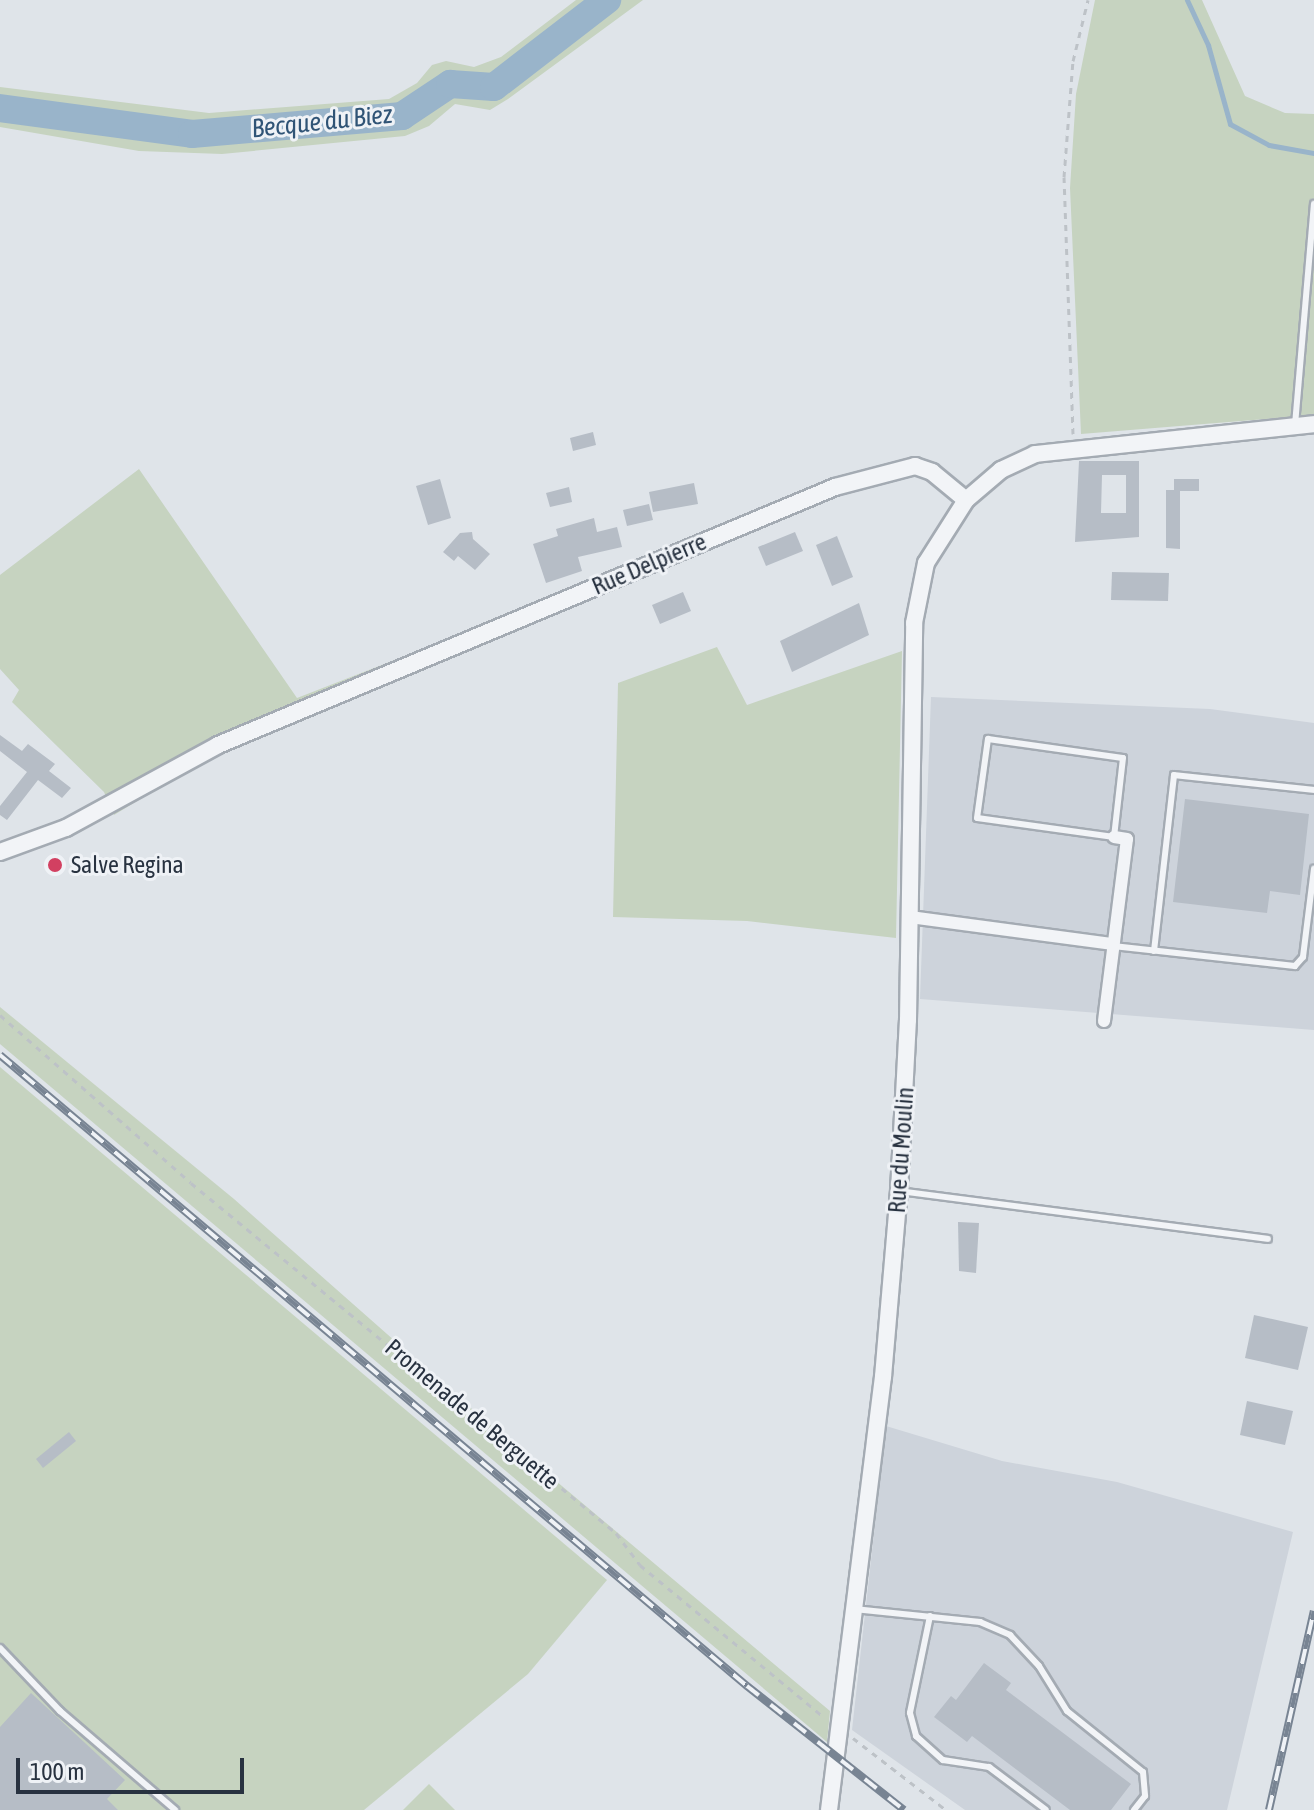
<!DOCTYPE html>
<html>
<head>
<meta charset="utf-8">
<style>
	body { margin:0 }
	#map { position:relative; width:1314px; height:1810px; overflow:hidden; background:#dfe4e9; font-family:"Asap Condensed",sans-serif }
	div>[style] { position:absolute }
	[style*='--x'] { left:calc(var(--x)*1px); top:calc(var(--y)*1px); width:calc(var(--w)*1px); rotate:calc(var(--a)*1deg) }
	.built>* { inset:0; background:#cdd3db }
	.green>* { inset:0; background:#c6d3c0 }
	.stream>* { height:5px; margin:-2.5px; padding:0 2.5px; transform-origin:2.5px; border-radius:2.5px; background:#99b4ca }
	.river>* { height:28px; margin:-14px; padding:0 14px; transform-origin:14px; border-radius:14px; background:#99b4ca }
	.building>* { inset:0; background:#b6bdc6 }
	.path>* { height:3px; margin-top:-1.5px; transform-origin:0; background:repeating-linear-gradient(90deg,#bdc2c7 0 6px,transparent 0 12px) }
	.roads { filter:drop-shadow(2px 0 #a4abb3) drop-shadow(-2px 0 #a4abb3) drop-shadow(0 2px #a4abb3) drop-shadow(0 -2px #a4abb3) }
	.service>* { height:6px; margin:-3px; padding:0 3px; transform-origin:3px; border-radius:3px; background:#f2f4f7 }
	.minor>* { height:12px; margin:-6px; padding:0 6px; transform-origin:6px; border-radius:6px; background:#f2f4f7 }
	.tertiary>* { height:16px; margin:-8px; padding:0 8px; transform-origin:8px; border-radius:8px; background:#f2f4f7 }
	.rail>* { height:8px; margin-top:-4px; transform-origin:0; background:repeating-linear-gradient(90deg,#eff2f6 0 15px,#788493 0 30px); box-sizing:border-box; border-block:2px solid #788493 }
	.dots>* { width:22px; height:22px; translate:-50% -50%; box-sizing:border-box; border:4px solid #eff2f6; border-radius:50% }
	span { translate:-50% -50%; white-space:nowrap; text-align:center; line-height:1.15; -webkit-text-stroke:6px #eff2f6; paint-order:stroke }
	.street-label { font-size:24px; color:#283240 }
	.poi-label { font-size:24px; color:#283240 }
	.left { translate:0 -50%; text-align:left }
	.water-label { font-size:26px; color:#305476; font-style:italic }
	.scale { position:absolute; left:16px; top:1758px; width:228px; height:36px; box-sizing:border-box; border:4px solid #283240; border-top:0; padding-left:10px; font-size:24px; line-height:28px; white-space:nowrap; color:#283240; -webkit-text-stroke:6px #eff2f6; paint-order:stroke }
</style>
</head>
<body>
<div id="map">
	<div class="built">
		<i style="clip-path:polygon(931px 697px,1210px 709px,1314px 723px,1314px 1030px,920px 999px)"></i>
		<i style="clip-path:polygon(886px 1426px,1002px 1461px,1117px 1482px,1293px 1532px,1227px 1810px,965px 1810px,852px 1730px)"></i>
	</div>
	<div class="green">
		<i style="clip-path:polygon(576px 0,643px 0,508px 99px,490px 110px,455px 104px,429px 126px,405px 136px,222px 154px,139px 151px,0 127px,0 87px,209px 113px,389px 99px,417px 83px,432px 65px,446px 61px,474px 67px,501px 57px)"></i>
		<i style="clip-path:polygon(1095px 0,1202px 0,1245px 96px,1285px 113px,1314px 114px,1314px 415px,1081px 434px,1070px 188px,1076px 94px)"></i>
		<i style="clip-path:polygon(139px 469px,297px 698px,451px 638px,458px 655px,206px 759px,114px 815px,104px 792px,12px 702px,19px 690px,0 669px,0 575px)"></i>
		<i style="clip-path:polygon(717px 647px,747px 705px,902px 651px,896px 938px,747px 921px,613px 917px,618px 683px)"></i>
		<i style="clip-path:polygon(0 1007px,234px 1199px,506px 1439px,830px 1711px,827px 1742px,0 1044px)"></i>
		<i style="clip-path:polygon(0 1067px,607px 1580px,528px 1674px,364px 1810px,0 1810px)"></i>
		<i style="clip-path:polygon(429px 1784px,455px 1810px,403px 1810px)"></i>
	</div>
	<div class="stream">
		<i style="--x:1187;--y:0;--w:50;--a:65"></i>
		<i style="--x:1208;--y:45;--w:82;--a:74.4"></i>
		<i style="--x:1230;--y:124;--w:44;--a:28.3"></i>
		<i style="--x:1269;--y:145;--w:46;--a:10.1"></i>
	</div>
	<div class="river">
		<i style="--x:0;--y:108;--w:194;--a:7.7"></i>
		<i style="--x:192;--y:134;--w:211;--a:-4.9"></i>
		<i style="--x:402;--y:116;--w:58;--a:-33.7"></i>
		<i style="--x:450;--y:84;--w:44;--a:3.9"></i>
		<i style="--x:494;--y:87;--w:143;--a:-37.6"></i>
	</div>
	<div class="building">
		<i style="clip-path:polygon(593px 432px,596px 445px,573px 451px,570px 438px)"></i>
		<i style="clip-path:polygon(evenodd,1079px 461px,1139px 461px,1139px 537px,1075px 542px,1079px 461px,1102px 475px,1126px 475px,1126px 513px,1101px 513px,1102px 475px)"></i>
		<i style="clip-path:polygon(440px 479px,451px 518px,428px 525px,416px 486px)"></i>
		<i style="clip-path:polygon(1174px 479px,1199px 479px,1199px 491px,1180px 491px,1180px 549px,1166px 548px,1166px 490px,1174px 490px)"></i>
		<i style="clip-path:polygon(694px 483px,698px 504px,653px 512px,649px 492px)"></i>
		<i style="clip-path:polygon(569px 487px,572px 502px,550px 507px,546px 493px)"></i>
		<i style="clip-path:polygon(649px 504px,653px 520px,627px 526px,623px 510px)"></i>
		<i style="clip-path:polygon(594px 518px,597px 532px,617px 527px,622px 547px,578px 557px,582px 571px,546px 583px,533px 544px,558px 536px,556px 529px)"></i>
		<i style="clip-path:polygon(472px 532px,473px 539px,490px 554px,475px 570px,458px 556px,454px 561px,443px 552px,460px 533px)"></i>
		<i style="clip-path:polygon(795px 532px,803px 551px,766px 566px,758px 547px)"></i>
		<i style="clip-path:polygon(837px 536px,853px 577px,832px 586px,816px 545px)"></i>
		<i style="clip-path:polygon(1112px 572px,1169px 573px,1168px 601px,1111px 600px)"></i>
		<i style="clip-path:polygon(683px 592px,691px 611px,660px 624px,652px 605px)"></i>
		<i style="clip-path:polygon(859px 603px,869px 635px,792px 672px,780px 641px)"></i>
		<i style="clip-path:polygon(0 735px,22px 751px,28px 744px,55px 764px,49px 771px,71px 788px,62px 798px,38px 780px,7px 820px,0 815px,0 806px,27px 772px,0 751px)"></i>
		<i style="clip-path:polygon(1185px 799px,1309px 814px,1300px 895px,1270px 891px,1267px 913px,1173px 902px)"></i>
		<i style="clip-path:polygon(958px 1222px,979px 1223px,976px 1273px,959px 1271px)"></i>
		<i style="clip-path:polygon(1254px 1315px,1308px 1327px,1298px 1370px,1245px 1358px)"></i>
		<i style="clip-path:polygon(1247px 1401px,1293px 1411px,1285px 1445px,1240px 1435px)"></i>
		<i style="clip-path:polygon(69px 1432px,76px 1441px,43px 1468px,36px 1459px)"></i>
		<i style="clip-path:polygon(984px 1663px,1011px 1683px,1006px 1690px,1131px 1784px,1111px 1810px,1070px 1810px,972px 1736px,967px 1742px,934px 1717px,951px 1696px,956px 1700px)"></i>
		<i style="clip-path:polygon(31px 1693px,125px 1780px,107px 1799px,118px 1810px,0 1810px,0 1727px)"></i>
	</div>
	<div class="path">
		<i style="--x:1073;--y:434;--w:257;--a:-92"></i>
		<i style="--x:1064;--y:177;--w:116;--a:-85.6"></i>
		<i style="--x:1073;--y:61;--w:63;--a:-76.2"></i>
		<i style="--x:0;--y:1015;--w:254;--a:41.3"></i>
		<i style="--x:191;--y:1183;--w:551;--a:39.47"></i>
		<i style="--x:616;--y:1533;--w:40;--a:53"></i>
		<i style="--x:640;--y:1565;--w:239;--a:39.6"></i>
		<i style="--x:853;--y:1738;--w:118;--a:37.7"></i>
	</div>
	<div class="roads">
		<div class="service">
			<i style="--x:1295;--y:425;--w:222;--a:-85.1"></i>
			<i style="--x:988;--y:739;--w:136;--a:8"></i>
			<i style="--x:1123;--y:758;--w:80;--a:96.5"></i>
			<i style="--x:1114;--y:837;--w:138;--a:-172.1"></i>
			<i style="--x:977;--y:818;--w:80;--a:-82.1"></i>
			<i style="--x:1113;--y:946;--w:183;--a:6.3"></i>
			<i style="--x:1295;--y:966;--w:12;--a:-48"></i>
			<i style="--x:1303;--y:957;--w:89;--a:-82.9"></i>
			<i style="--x:1154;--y:951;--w:177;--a:-83.5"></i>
			<i style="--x:1174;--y:775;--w:141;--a:6.1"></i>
			<i style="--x:899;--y:1191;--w:372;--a:7.4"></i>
			<i style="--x:854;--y:1609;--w:127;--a:5.9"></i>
			<i style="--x:980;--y:1622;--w:33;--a:23"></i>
			<i style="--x:1010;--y:1635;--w:42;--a:46.9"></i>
			<i style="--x:1039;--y:1666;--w:53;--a:58.1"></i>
			<i style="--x:1067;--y:1711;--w:97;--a:38.8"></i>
			<i style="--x:1143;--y:1772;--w:24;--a:85"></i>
			<i style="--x:1145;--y:1796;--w:18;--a:128"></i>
			<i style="--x:930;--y:1616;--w:99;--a:101.7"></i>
			<i style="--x:910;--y:1713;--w:24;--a:75"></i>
			<i style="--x:916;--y:1736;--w:36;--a:42"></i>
			<i style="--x:943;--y:1760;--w:47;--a:8.7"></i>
			<i style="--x:989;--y:1767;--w:71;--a:37"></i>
			<i style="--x:0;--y:1648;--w:87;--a:46.4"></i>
			<i style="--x:60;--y:1711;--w:152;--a:40.7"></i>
		</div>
		<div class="minor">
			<i style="--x:910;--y:917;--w:205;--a:7.6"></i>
			<i style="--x:1104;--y:1021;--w:183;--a:-82.8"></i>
			<i style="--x:1127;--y:839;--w:13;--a:-171"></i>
		</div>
		<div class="tertiary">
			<i style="--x:0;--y:852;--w:70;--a:-20"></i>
			<i style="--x:66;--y:828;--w:173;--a:-28.6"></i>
			<i style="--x:218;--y:745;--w:669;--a:-22.69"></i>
			<i style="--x:835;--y:487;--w:83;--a:-14.7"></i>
			<i style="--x:915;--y:466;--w:18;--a:19"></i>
			<i style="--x:932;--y:472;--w:44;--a:39.5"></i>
			<i style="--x:829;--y:1810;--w:436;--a:-82.9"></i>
			<i style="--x:883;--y:1377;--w:187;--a:-85.1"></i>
			<i style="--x:899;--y:1191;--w:171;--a:-87"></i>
			<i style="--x:908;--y:1020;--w:397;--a:-89.1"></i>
			<i style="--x:914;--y:623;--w:61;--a:-78.7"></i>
			<i style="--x:926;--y:563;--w:75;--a:-57.6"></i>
			<i style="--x:966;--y:500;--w:46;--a:-40.6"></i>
			<i style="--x:1001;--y:470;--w:38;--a:-25"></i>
			<i style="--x:1035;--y:454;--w:281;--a:-6.1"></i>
		</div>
	</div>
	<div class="rail">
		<i style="--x:0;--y:1055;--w:978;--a:40.19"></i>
		<i style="--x:747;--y:1686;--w:200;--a:38.3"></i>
		<i style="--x:1269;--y:1810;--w:204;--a:-77.3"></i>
	</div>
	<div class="dots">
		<i style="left:55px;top:865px;background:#d24061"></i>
	</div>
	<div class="street-label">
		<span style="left:649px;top:564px;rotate:-23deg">Rue Delpierre</span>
		<span style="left:901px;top:1150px;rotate:-86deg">Rue du Moulin</span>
		<span style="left:472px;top:1414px;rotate:40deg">Promenade de Berguette</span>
	</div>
	<div class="poi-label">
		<span class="left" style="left:71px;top:865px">Salve Regina</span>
	</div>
	<div class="water-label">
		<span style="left:322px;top:122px;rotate:-6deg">Becque du Biez</span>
	</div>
	<div class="scale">100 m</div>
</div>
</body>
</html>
